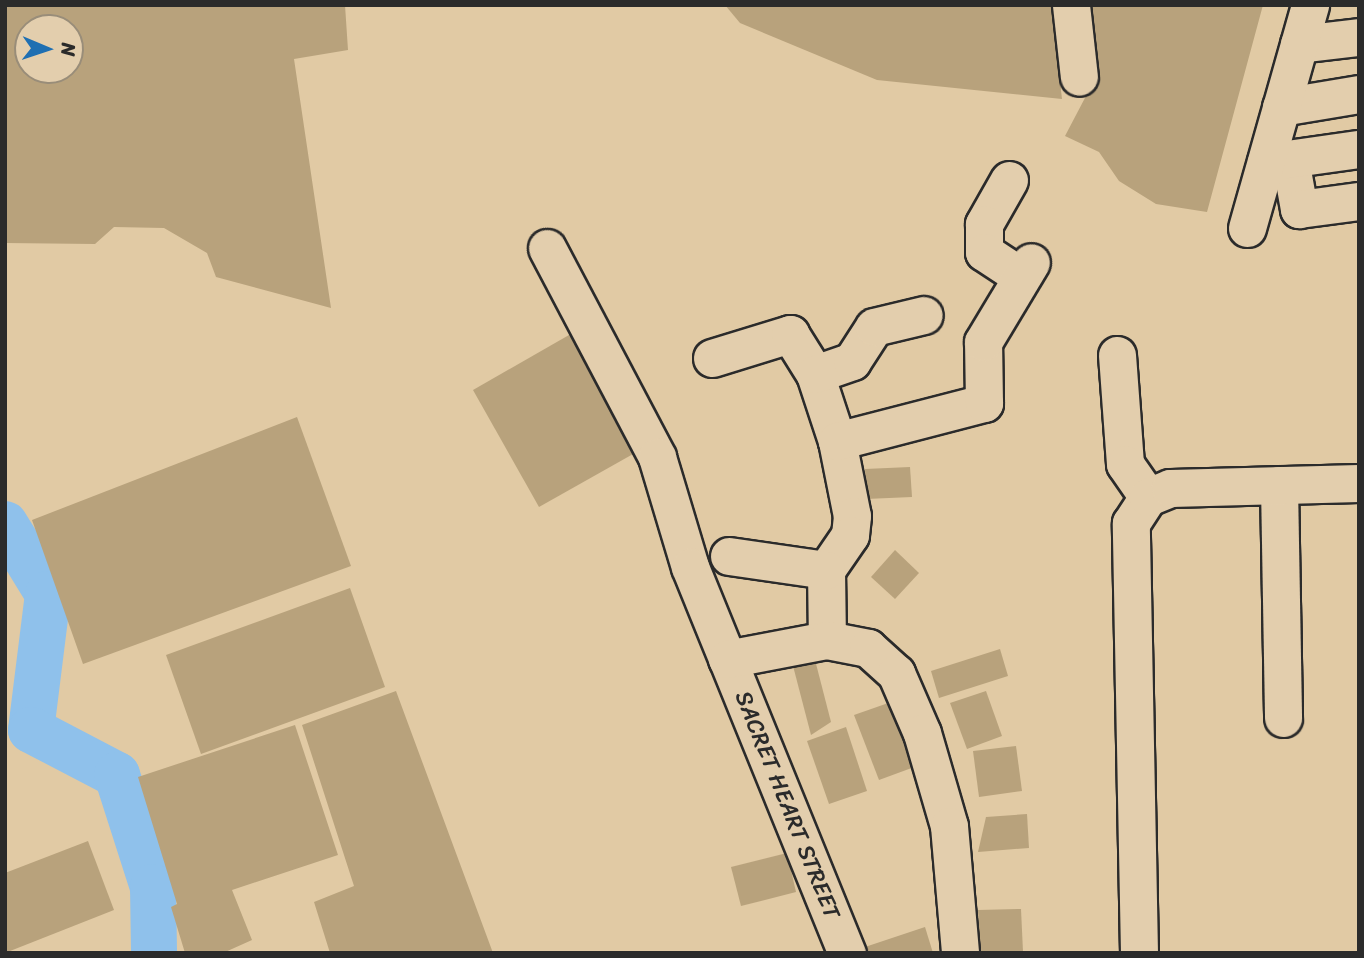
<!DOCTYPE html>
<html>
<head>
<meta charset="utf-8">
<style>
	body { margin:0 }
	#map { position:relative; width:1364px; height:958px; overflow:hidden; background:#e1caa4; font-family:Sriracha,sans-serif }
	div>[style] { position:absolute }
	[style*='--x'] { left:calc(var(--x)*1px); top:calc(var(--y)*1px); width:calc(var(--w)*1px); rotate:calc(var(--a)*1deg) }
	.river>* { height:46px; margin:-23px; padding:0 23px; transform-origin:23px; border-radius:23px; background:#8fc1eb }
	.building>* { inset:0; background:#b8a27c }
	.roads { filter:drop-shadow(2px 0 #2b2b2b) drop-shadow(-2px 0 #2b2b2b) drop-shadow(0 2px #2b2b2b) drop-shadow(0 -2px #2b2b2b) }
	.minor>* { height:37px; margin:-18.5px; padding:0 18.5px; transform-origin:18.5px; border-radius:18.5px; background:#e3cead }
	span { translate:-50% -50%; white-space:nowrap; text-align:center; line-height:1.15; -webkit-text-stroke:5px #e3cead; paint-order:stroke }
	.street-label { font-size:23px; color:#2b2b2b }
	.frame { position:absolute; inset:0; border:7px solid #2b2b2b; pointer-events:none }
	.north { position:absolute; left:14px; top:14px; width:70px; height:70px; box-sizing:border-box; background:#e3cead; border:2px solid #998d79; border-radius:50%; rotate:92deg; font-size:19px; font-weight:700; line-height:28px; text-align:center; color:#2b2b2b }
	.north::after { content:''; display:block; margin:auto; width:24px; height:32px; background:#1f6fb2; clip-path:polygon(50% 0,100% 100%,50% 72%,0 100%) }
</style>
</head>
<body>
<div id="map">
	<div class="river">
		<i style="--x:5;--y:524;--w:82;--a:58.4"></i>
		<i style="--x:48;--y:594;--w:137;--a:97.1"></i>
		<i style="--x:31;--y:730;--w:97;--a:27.6"></i>
		<i style="--x:117;--y:775;--w:118;--a:72.2"></i>
		<i style="--x:153;--y:887;--w:66;--a:89.1"></i>
	</div>
	<div class="building">
		<i style="clip-path:polygon(evenodd,5px 5px,345px 5px,348px 50px,294px 59px,331px 308px,216px 277px,207px 253px,164px 228px,114px 227px,95px 244px,5px 243px,5px 5px,28px 28px,70px 28px,70px 70px,28px 70px,28px 28px)"></i>
		<i style="clip-path:polygon(725px 5px,1051px 5px,1062px 99px,877px 80px,740px 23px)"></i>
		<i style="clip-path:polygon(1089px 5px,1263px 5px,1207px 212px,1156px 204px,1119px 181px,1099px 152px,1065px 136px,1097px 75px)"></i>
		<i style="clip-path:polygon(576px 331px,642px 449px,539px 507px,473px 390px)"></i>
		<i style="clip-path:polygon(297px 417px,351px 566px,83px 664px,32px 520px)"></i>
		<i style="clip-path:polygon(910px 467px,912px 497px,866px 499px,865px 469px)"></i>
		<i style="clip-path:polygon(895px 550px,919px 573px,895px 599px,871px 577px)"></i>
		<i style="clip-path:polygon(350px 588px,385px 687px,201px 754px,166px 655px)"></i>
		<i style="clip-path:polygon(1000px 649px,1008px 676px,939px 698px,931px 671px)"></i>
		<i style="clip-path:polygon(814px 656px,831px 722px,811px 735px,792px 662px)"></i>
		<i style="clip-path:polygon(396px 691px,493px 953px,330px 953px,314px 902px,354px 886px,302px 725px)"></i>
		<i style="clip-path:polygon(986px 691px,1002px 736px,967px 749px,950px 703px)"></i>
		<i style="clip-path:polygon(894px 701px,917px 766px,879px 780px,854px 715px)"></i>
		<i style="clip-path:polygon(295px 725px,338px 855px,232px 890px,252px 940px,223px 953px,185px 953px,171px 907px,177px 904px,138px 777px)"></i>
		<i style="clip-path:polygon(846px 727px,867px 791px,829px 804px,807px 741px)"></i>
		<i style="clip-path:polygon(1016px 746px,1022px 791px,979px 797px,973px 751px)"></i>
		<i style="clip-path:polygon(1027px 814px,1029px 848px,978px 852px,986px 817px)"></i>
		<i style="clip-path:polygon(88px 841px,114px 910px,5px 953px,5px 873px)"></i>
		<i style="clip-path:polygon(787px 853px,796px 892px,741px 906px,731px 867px)"></i>
		<i style="clip-path:polygon(1021px 909px,1023px 952px,980px 953px,978px 910px)"></i>
		<i style="clip-path:polygon(925px 927px,933px 953px,863px 953px,862px 948px)"></i>
	</div>
	<div class="roads">
		<div class="minor">
			<i style="--x:1071;--y:5;--w:72;--a:83.7"></i>
			<i style="--x:1299;--y:44;--w:60;--a:-6.7"></i>
			<i style="--x:1281;--y:107;--w:79;--a:-9.5"></i>
			<i style="--x:1290;--y:159;--w:51;--a:79.8"></i>
			<i style="--x:1299;--y:209;--w:61;--a:-7.6"></i>
			<i style="--x:1266;--y:162;--w:94;--a:-8"></i>
			<i style="--x:1009;--y:180;--w:51;--a:119.6"></i>
			<i style="--x:984;--y:224;--w:28;--a:90"></i>
			<i style="--x:984;--y:252;--w:45;--a:33.3"></i>
			<i style="--x:1247;--y:228;--w:232;--a:-74.2"></i>
			<i style="--x:547;--y:248;--w:236;--a:62.2"></i>
			<i style="--x:657;--y:457;--w:115;--a:73.3"></i>
			<i style="--x:690;--y:567;--w:417;--a:67.9"></i>
			<i style="--x:1117;--y:355;--w:109;--a:85.8"></i>
			<i style="--x:1125;--y:464;--w:40;--a:55.1"></i>
			<i style="--x:712;--y:358;--w:82;--a:-17.1"></i>
			<i style="--x:790;--y:334;--w:47;--a:58"></i>
			<i style="--x:815;--y:374;--w:71;--a:71.8"></i>
			<i style="--x:837;--y:441;--w:76;--a:78.7"></i>
			<i style="--x:852;--y:516;--w:19;--a:96"></i>
			<i style="--x:850;--y:535;--w:42;--a:124.4"></i>
			<i style="--x:826;--y:570;--w:70;--a:89.2"></i>
			<i style="--x:815;--y:374;--w:39;--a:-19"></i>
			<i style="--x:852;--y:361;--w:40;--a:-57.1"></i>
			<i style="--x:874;--y:327;--w:51;--a:-13.5"></i>
			<i style="--x:837;--y:441;--w:152;--a:-14.5"></i>
			<i style="--x:984;--y:403;--w:61;--a:-90.9"></i>
			<i style="--x:983;--y:342;--w:93;--a:-59"></i>
			<i style="--x:1279;--y:485;--w:233;--a:89"></i>
			<i style="--x:729;--y:556;--w:98;--a:8.2"></i>
			<i style="--x:727;--y:659;--w:102;--a:-10.8"></i>
			<i style="--x:827;--y:640;--w:42;--a:11"></i>
			<i style="--x:868;--y:648;--w:38;--a:42"></i>
			<i style="--x:896;--y:673;--w:65;--a:66.6"></i>
			<i style="--x:922;--y:733;--w:97;--a:73.8"></i>
			<i style="--x:949;--y:826;--w:127;--a:85"></i>
			<i style="--x:1139;--y:953;--w:430;--a:-91.1"></i>
			<i style="--x:1131;--y:523;--w:31;--a:-57"></i>
			<i style="--x:1148;--y:497;--w:24;--a:-22"></i>
			<i style="--x:1170;--y:488;--w:189;--a:-1.5"></i>
		</div>
	</div>
	<div class="street-label">
		<span style="left:787px;top:805px;rotate:68deg">SACRET HEART STREET</span>
	</div>
	<div class="frame"></div>
	<div class="north">N</div>
</div>
</body>
</html>
